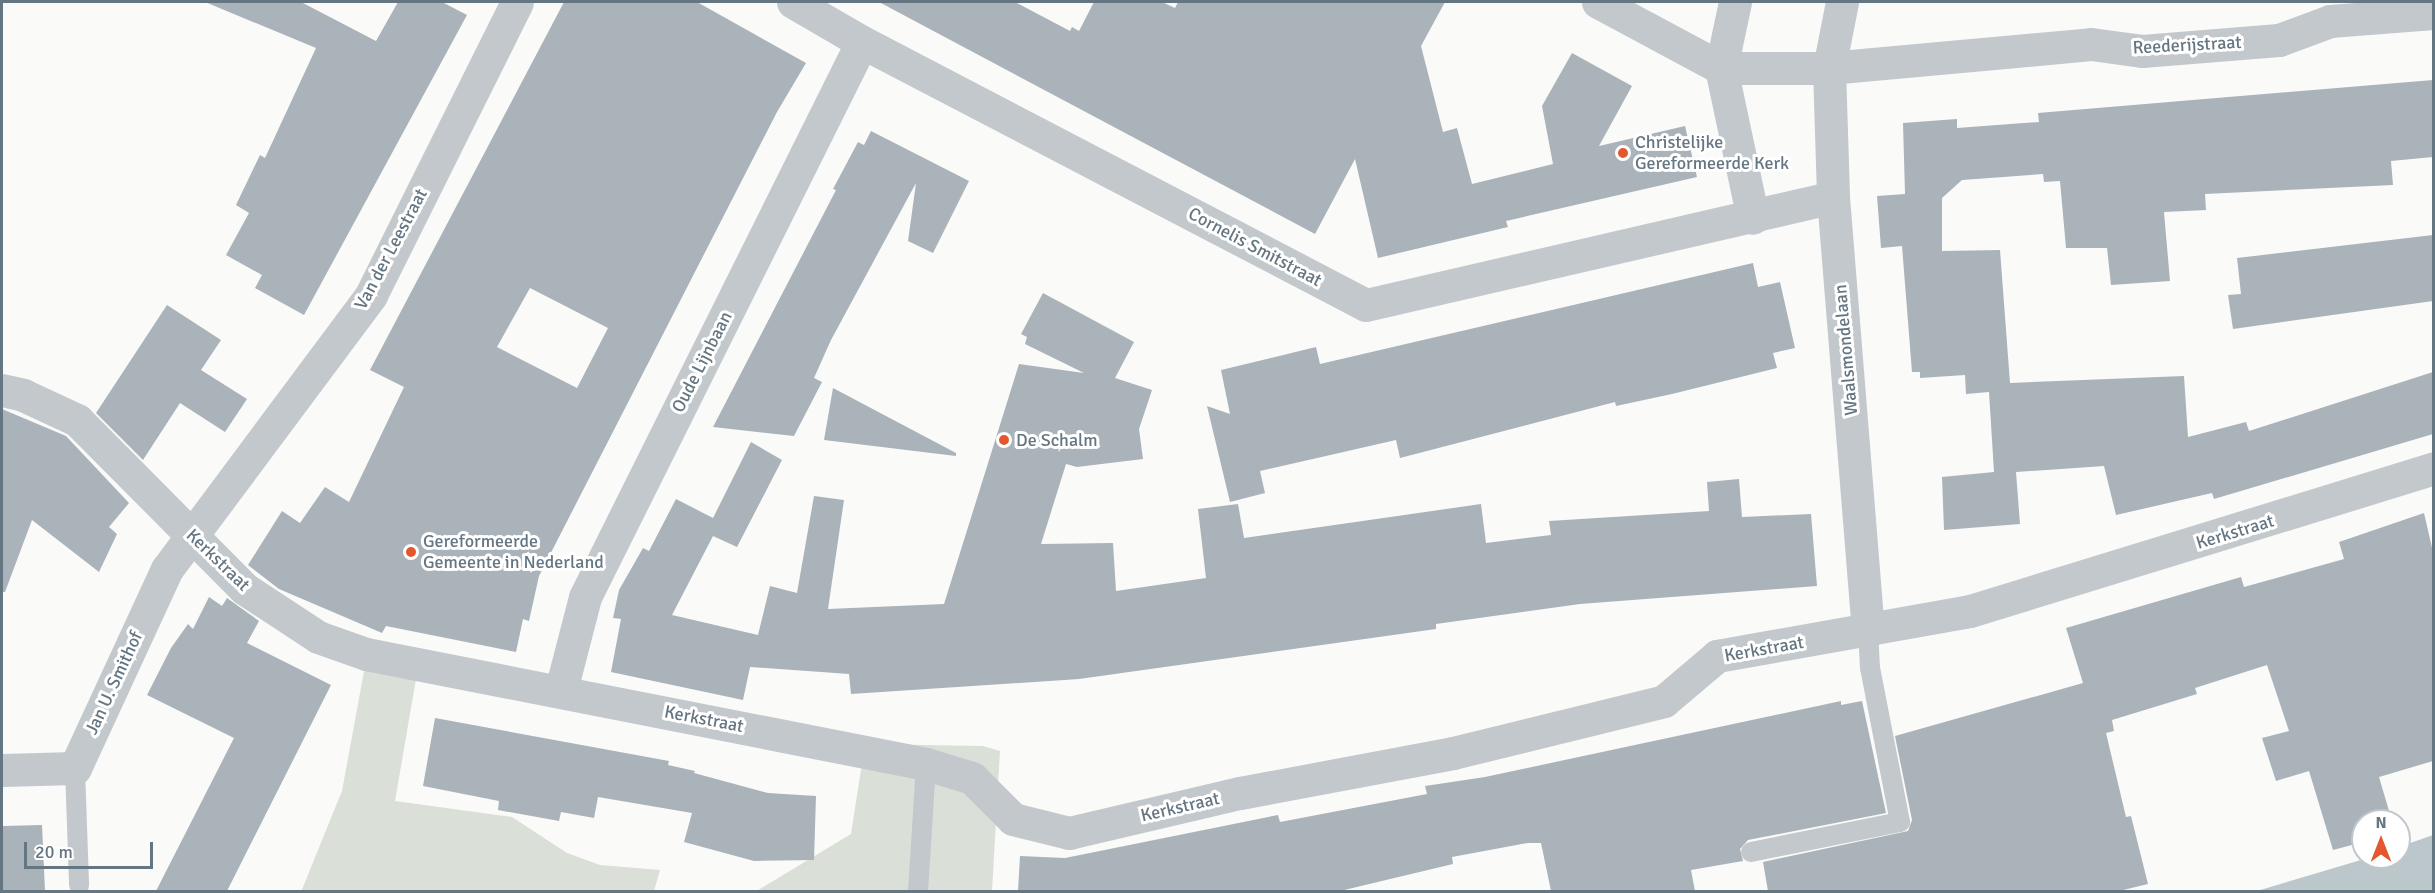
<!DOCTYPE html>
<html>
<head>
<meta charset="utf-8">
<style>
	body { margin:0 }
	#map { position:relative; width:2435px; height:893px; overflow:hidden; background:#fafaf8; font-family:Signika,sans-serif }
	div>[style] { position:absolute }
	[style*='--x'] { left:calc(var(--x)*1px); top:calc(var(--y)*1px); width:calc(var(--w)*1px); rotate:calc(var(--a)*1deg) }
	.green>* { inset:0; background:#dadfd7 }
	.water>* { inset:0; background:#bbc7cb }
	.building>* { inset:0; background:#aab3b9 }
	.service>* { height:20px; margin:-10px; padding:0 10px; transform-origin:10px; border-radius:10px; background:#c3c8cc }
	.minor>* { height:33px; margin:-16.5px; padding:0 16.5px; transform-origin:16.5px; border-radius:16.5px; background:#c3c8cc }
	.dots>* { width:16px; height:16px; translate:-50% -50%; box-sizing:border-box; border:3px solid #fff; border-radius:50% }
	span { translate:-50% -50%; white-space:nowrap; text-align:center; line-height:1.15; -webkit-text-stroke:6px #fff; paint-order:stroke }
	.street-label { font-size:18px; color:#657683 }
	.poi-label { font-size:18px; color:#657683 }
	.left { translate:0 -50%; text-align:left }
	.frame { position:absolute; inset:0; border:3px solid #657683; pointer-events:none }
	.north { position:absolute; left:2351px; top:809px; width:60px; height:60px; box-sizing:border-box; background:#fff; border:2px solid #c1c8cd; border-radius:50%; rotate:0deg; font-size:16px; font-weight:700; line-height:24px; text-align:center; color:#657683 }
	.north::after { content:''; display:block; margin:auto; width:21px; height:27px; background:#e4572e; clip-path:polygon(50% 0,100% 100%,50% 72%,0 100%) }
	.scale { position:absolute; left:24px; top:842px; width:129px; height:27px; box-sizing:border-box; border:3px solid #657683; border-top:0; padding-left:8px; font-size:18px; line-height:21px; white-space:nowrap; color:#657683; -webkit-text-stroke:4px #fff; paint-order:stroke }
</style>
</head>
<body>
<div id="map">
	<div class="green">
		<i style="clip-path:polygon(365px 666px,416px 679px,395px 801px,512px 817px,567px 853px,600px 865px,660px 870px,654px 891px,301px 892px,342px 791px)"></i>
		<i style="clip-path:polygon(865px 744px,983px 746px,1000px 751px,992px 891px,755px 892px,851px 834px)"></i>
	</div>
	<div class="water">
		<i style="clip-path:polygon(2433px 835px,2433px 891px,2257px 891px,2371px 857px,2399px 857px,2399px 847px)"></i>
	</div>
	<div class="building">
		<i style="clip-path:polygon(205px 2px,301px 2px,376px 41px,398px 2px,442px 2px,467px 15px,304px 315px,255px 288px,262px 275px,226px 255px,249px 213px,236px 205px,260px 155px,265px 158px,316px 48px)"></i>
		<i style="clip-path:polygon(evenodd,564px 2px,697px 2px,806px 63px,777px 112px,539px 576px,529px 621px,523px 619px,516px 652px,386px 626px,382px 633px,279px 589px,248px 565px,282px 511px,300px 523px,325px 487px,349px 502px,404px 387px,370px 370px,564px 2px,530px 288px,608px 328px,577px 388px,497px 347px,530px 288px)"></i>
		<i style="clip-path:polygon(879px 2px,1015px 2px,1070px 31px,1072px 27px,1079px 31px,1094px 2px,1162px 2px,1175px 8px,1178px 2px,1445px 2px,1421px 46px,1443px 132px,1457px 128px,1472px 184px,1553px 164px,1542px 106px,1572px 53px,1632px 86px,1599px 146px,1685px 126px,1697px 177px,1506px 221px,1508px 227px,1378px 258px,1355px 159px,1315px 234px)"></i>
		<i style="clip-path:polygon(2433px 80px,2433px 157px,2391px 161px,2393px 185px,2205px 194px,2206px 210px,2164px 212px,2170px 281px,2111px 285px,2107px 248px,2066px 248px,2060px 181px,2044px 182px,2043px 174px,1962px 180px,1942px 198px,1942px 251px,2000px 250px,2010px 383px,2184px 376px,2188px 437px,2246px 422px,2249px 431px,2433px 372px,2433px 434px,2214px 499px,2212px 493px,2116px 515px,2104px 466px,2016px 472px,2020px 524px,1944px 530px,1942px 477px,1994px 472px,1989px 392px,1966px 394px,1965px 375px,1920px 378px,1920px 372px,1912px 372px,1902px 246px,1881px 248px,1877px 196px,1905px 194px,1903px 123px,1957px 119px,1957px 128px,2039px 122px,2038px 113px)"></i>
		<i style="clip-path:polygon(871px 131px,969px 181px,933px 253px,908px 241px,916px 183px,831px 340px,814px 378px,822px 382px,794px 436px,713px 427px,836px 190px,833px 189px,858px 142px,864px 145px)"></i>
		<i style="clip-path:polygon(2433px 235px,2433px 301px,2233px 329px,2228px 295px,2241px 294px,2237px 258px)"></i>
		<i style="clip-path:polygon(1753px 263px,1758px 287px,1780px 282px,1795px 348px,1773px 353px,1777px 368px,1672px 394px,1616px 406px,1615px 402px,1400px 458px,1396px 440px,1260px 471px,1265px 493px,1230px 502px,1207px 406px,1230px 414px,1221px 370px,1316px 347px,1320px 364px)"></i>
		<i style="clip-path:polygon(1043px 293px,1134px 342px,1115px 378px,1152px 390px,1139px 429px,1143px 459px,1077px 467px,1066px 464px,1041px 544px,1113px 543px,1116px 591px,1206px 578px,1198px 509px,1238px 504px,1244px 538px,1481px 504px,1486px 543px,1551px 535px,1549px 521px,1709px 511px,1707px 482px,1739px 479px,1742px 517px,1811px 514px,1817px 586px,1580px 604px,1436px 624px,1436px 629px,1079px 679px,851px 694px,849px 674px,750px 667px,743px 700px,611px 672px,621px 619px,613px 618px,619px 590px,643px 548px,649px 551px,676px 499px,713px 518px,751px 442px,782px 460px,737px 547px,713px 536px,672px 615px,758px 635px,770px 586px,797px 593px,814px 496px,844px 500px,828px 609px,944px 604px,1019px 364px,1084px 373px,1025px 344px,1027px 337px,1021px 334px)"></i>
		<i style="clip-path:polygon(167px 305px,221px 340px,201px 370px,247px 399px,225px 432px,180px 403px,143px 460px,96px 413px)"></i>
		<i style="clip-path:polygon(833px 388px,956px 453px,956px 456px,824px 440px)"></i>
		<i style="clip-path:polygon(2px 409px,66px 436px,129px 503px,109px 527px,117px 534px,99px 572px,32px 520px,5px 592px,2px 592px)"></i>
		<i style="clip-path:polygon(2424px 513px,2433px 552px,2433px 761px,2379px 777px,2392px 821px,2363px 821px,2363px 842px,2333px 850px,2309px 771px,2276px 781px,2262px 738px,2289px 731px,2267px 665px,2195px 688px,2197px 694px,2112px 720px,2114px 731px,2106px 733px,2126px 817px,2131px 816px,2148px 884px,2119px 891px,1768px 891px,1763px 862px,1908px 831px,1912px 820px,1895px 736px,2083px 683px,2066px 628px,2241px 577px,2244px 587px,2344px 559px,2339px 542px)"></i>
		<i style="clip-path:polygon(209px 597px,222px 606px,227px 598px,259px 621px,247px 643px,331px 685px,227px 891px,156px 891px,234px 738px,147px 695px,171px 648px,188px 624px,193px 629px)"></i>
		<i style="clip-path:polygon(1841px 701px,1841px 705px,1862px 701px,1886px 813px,1748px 840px,1740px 849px,1743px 861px,1691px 870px,1695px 891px,1551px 891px,1541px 843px,1528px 843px,1452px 857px,1453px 864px,1340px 891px,1018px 891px,1020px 856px,1065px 858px,1278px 815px,1280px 822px,1427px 794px,1425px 786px,1485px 777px)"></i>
		<i style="clip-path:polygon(435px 718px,669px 761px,668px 765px,695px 771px,694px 773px,768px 793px,816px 796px,814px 860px,754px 861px,684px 842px,692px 813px,598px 797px,594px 818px,561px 812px,559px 821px,498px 810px,499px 801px,423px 786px)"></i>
		<i style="clip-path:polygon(42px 825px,45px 891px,2px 891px,2px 826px)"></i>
	</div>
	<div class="service">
		<i style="--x:75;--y:768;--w:117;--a:88"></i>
		<i style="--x:1751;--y:852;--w:152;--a:-11.4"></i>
		<i style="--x:1900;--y:822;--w:157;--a:-101"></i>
		<i style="--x:1870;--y:668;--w:36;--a:-93"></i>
		<i style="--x:918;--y:892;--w:128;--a:-86.4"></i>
	</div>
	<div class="minor">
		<i style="--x:793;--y:2;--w:80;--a:30.1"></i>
		<i style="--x:862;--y:42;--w:568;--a:27.56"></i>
		<i style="--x:1366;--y:305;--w:479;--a:-13"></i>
		<i style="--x:1598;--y:2;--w:140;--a:28.2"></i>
		<i style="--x:1721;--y:68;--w:108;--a:0"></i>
		<i style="--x:1829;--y:68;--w:263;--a:-5.2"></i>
		<i style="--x:2091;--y:44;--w:51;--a:7.8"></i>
		<i style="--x:2142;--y:51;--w:137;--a:-4.6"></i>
		<i style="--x:2279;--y:40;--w:54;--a:-20.4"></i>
		<i style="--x:2330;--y:21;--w:104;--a:-4.4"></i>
		<i style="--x:1735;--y:2;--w:67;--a:102"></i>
		<i style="--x:1721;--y:68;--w:153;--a:78"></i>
		<i style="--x:1842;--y:2;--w:67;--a:101.1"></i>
		<i style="--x:1829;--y:68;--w:129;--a:88.2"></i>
		<i style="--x:1833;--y:197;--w:436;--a:85.4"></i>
		<i style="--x:2;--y:390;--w:22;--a:13"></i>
		<i style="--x:23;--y:395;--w:60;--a:24.8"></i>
		<i style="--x:77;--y:420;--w:238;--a:45.2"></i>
		<i style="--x:245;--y:589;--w:87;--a:33.3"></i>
		<i style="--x:318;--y:637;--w:51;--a:19.5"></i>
		<i style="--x:366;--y:654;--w:571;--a:11.11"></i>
		<i style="--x:926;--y:764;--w:48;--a:16.9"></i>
		<i style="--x:972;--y:778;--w:58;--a:45"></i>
		<i style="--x:1013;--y:819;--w:58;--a:14"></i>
		<i style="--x:1069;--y:833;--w:176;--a:-13.2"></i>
		<i style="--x:1240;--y:793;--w:217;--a:-10.6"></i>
		<i style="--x:1453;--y:753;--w:217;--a:-13.8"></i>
		<i style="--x:1664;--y:701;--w:70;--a:-40.3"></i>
		<i style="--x:1717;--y:656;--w:257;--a:-10.1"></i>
		<i style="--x:1970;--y:611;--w:486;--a:-17.1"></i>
		<i style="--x:561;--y:690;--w:96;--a:-75.5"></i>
		<i style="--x:585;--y:597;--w:620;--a:-63.48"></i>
		<i style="--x:2;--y:770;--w:73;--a:-1.6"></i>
		<i style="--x:75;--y:768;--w:219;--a:-65.2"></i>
		<i style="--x:167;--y:569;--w:342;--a:-53.3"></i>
		<i style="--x:371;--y:295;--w:327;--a:-63.5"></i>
	</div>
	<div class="dots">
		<i style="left:1623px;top:153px;background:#e4572e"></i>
		<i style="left:1004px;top:440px;background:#e4572e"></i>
		<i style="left:411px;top:552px;background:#e4572e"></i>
	</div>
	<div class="street-label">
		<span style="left:2187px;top:45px;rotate:-3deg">Reederijstraat</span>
		<span style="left:1255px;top:247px;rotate:28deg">Cornelis Smitstraat</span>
		<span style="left:391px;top:249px;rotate:-62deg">Van der Leestraat</span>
		<span style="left:1846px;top:350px;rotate:-95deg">Waalsmondelaan</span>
		<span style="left:702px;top:362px;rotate:-63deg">Oude Lijnbaan</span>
		<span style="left:2235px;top:532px;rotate:-17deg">Kerkstraat</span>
		<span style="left:218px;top:560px;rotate:44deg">Kerkstraat</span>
		<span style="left:1764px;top:649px;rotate:-10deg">Kerkstraat</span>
		<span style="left:114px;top:683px;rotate:-65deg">Jan U. Smithof</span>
		<span style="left:704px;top:719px;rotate:11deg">Kerkstraat</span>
		<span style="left:1180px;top:807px;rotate:-13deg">Kerkstraat</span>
	</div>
	<div class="poi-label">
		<span class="left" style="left:1635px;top:153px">Christelijke<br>Gereformeerde Kerk</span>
		<span class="left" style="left:1016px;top:440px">De Schalm</span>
		<span class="left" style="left:423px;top:552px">Gereformeerde<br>Gemeente in Nederland</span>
	</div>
	<div class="frame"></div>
	<div class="north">N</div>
	<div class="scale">20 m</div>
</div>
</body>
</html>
